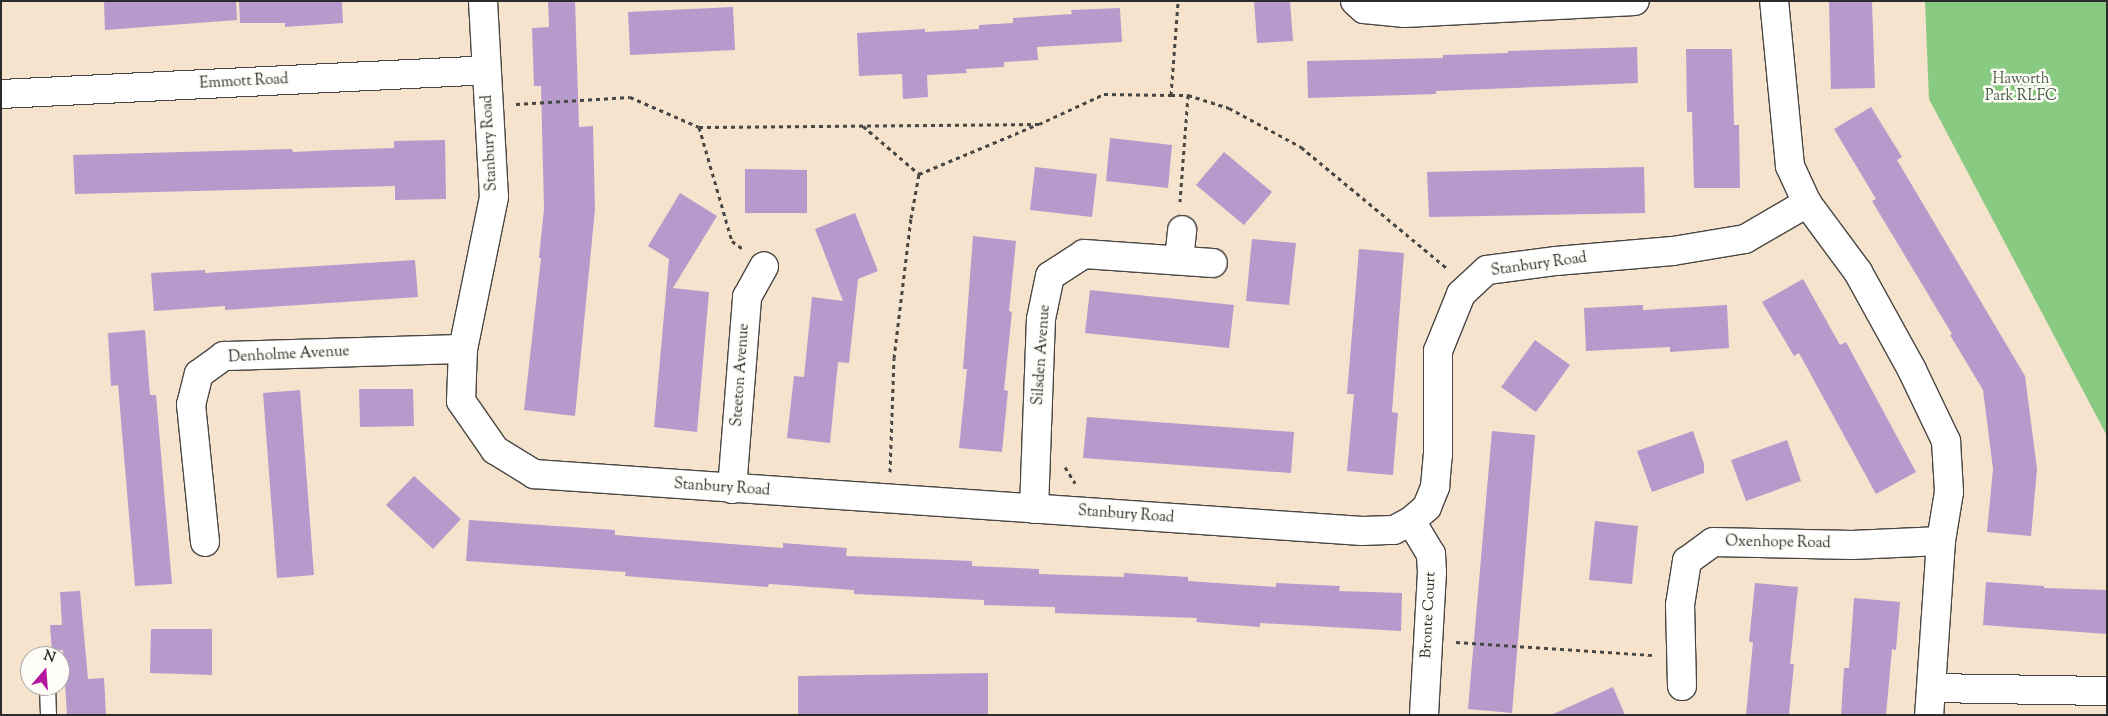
<!DOCTYPE html>
<html>
<head>
<meta charset="utf-8">
<style>
	body { margin:0 }
	#map { position:relative; width:2108px; height:716px; overflow:hidden; background:#f6e3cd; font-family:"Sorts Mill Goudy",serif }
	div>[style] { position:absolute }
	[style*='--x'] { left:calc(var(--x)*1px); top:calc(var(--y)*1px); width:calc(var(--w)*1px); rotate:calc(var(--a)*1deg) }
	.green>* { inset:0; background:#89ca82 }
	.building>* { inset:0; background:#b899cc }
	.path>* { height:3px; margin-top:-1.5px; transform-origin:0; background:repeating-linear-gradient(90deg,#494743 0 4px,transparent 0 8px) }
	.roads { filter:drop-shadow(1px 0 #494743) drop-shadow(-1px 0 #494743) drop-shadow(0 1px #494743) drop-shadow(0 -1px #494743) }
	.service>* { height:15px; margin:-7.5px; padding:0 7.5px; transform-origin:7.5px; border-radius:7.5px; background:#fff }
	.minor>* { height:28px; margin:-14px; padding:0 14px; transform-origin:14px; border-radius:14px; background:#fff }
	span { translate:-50% -50%; white-space:nowrap; text-align:center; line-height:1.15; -webkit-text-stroke:5px #fdfcf7; paint-order:stroke }
	.park-label { font-size:15px; color:#475b45 }
	.street-label { font-size:15px; color:#2b2b2b }
	.frame { position:absolute; inset:0; border:2px solid #2b2b2b; pointer-events:none }
	.north { position:absolute; left:20px; top:646px; width:50px; height:50px; box-sizing:border-box; background:#fdfcf7; border:1px solid #a9a8a5; border-radius:50%; rotate:18deg; font-size:14px; font-weight:700; line-height:20px; text-align:center; color:#2b2b2b }
	.north::after { content:''; display:block; margin:auto; width:18px; height:22px; background:#b5179e; clip-path:polygon(50% 0,100% 100%,50% 72%,0 100%) }
</style>
</head>
<body>
<div id="map">
	<div class="green">
		<i style="clip-path:polygon(1925px 1px,2107px 1px,2107px 436px,1929px 99px)"></i>
	</div>
	<div class="building">
		<i style="clip-path:polygon(104px 1px,236px 1px,237px 20px,105px 30px)"></i>
		<i style="clip-path:polygon(239px 1px,342px 1px,343px 23px,285px 27px,285px 23px,240px 23px)"></i>
		<i style="clip-path:polygon(548px 1px,575px 1px,579px 127px,593px 126px,595px 209px,575px 416px,524px 410px,541px 258px,539px 258px,544px 208px,541px 86px,534px 86px,532px 28px,549px 27px)"></i>
		<i style="clip-path:polygon(1254px 1px,1290px 1px,1293px 41px,1257px 43px)"></i>
		<i style="clip-path:polygon(1829px 1px,1872px 1px,1875px 88px,1831px 89px)"></i>
		<i style="clip-path:polygon(733px 7px,735px 50px,630px 55px,628px 12px)"></i>
		<i style="clip-path:polygon(1120px 8px,1122px 42px,1037px 47px,1038px 60px,1004px 62px,1004px 67px,966px 69px,967px 73px,927px 75px,928px 97px,903px 99px,902px 74px,859px 76px,857px 33px,925px 29px,925px 32px,979px 29px,979px 25px,1013px 23px,1013px 18px,1072px 14px,1071px 10px)"></i>
		<i style="clip-path:polygon(1637px 47px,1638px 83px,1436px 91px,1436px 94px,1308px 98px,1307px 61px,1443px 58px,1443px 55px,1508px 53px,1508px 51px)"></i>
		<i style="clip-path:polygon(1686px 49px,1732px 49px,1734px 125px,1739px 125px,1740px 188px,1694px 188px,1692px 112px,1687px 112px)"></i>
		<i style="clip-path:polygon(1871px 107px,1902px 157px,1897px 160px,2025px 376px,2037px 469px,2031px 536px,1987px 532px,1993px 469px,1983px 390px,1950px 335px,1952px 334px,1872px 201px,1876px 199px,1834px 129px)"></i>
		<i style="clip-path:polygon(1110px 138px,1172px 145px,1168px 188px,1106px 181px)"></i>
		<i style="clip-path:polygon(445px 140px,446px 199px,395px 200px,395px 186px,75px 194px,73px 155px,292px 149px,293px 152px,335px 150px,394px 148px,394px 141px)"></i>
		<i style="clip-path:polygon(1224px 152px,1272px 192px,1244px 225px,1196px 185px)"></i>
		<i style="clip-path:polygon(1035px 167px,1097px 174px,1092px 217px,1030px 210px)"></i>
		<i style="clip-path:polygon(1644px 167px,1645px 213px,1429px 217px,1427px 172px)"></i>
		<i style="clip-path:polygon(745px 169px,807px 170px,807px 213px,745px 213px)"></i>
		<i style="clip-path:polygon(680px 193px,717px 216px,673px 288px,709px 292px,697px 432px,654px 427px,669px 259px,648px 246px)"></i>
		<i style="clip-path:polygon(855px 213px,878px 271px,858px 279px,849px 363px,838px 362px,830px 443px,787px 438px,794px 376px,804px 377px,812px 297px,843px 301px,815px 229px)"></i>
		<i style="clip-path:polygon(973px 236px,1016px 241px,1009px 311px,1012px 312px,1004px 390px,1008px 391px,1002px 452px,959px 448px,967px 369px,963px 369px)"></i>
		<i style="clip-path:polygon(1252px 239px,1296px 243px,1289px 305px,1246px 301px)"></i>
		<i style="clip-path:polygon(1359px 249px,1404px 253px,1392px 412px,1398px 413px,1393px 475px,1347px 471px,1354px 394px,1347px 394px)"></i>
		<i style="clip-path:polygon(415px 260px,418px 297px,225px 310px,225px 306px,154px 311px,151px 273px,205px 270px,205px 273px)"></i>
		<i style="clip-path:polygon(1803px 279px,1840px 345px,1846px 342px,1916px 472px,1876px 494px,1799px 353px,1794px 356px,1762px 302px)"></i>
		<i style="clip-path:polygon(1090px 290px,1234px 305px,1229px 348px,1085px 333px)"></i>
		<i style="clip-path:polygon(1643px 305px,1643px 310px,1727px 305px,1729px 348px,1670px 352px,1670px 347px,1586px 351px,1584px 308px)"></i>
		<i style="clip-path:polygon(145px 330px,150px 395px,156px 395px,172px 584px,135px 586px,118px 385px,111px 386px,108px 333px)"></i>
		<i style="clip-path:polygon(1535px 340px,1570px 365px,1536px 412px,1501px 387px)"></i>
		<i style="clip-path:polygon(359px 389px,413px 389px,414px 426px,360px 427px)"></i>
		<i style="clip-path:polygon(300px 390px,314px 575px,277px 578px,263px 393px)"></i>
		<i style="clip-path:polygon(1087px 417px,1294px 432px,1291px 473px,1083px 458px)"></i>
		<i style="clip-path:polygon(1492px 431px,1535px 435px,1512px 713px,1468px 709px)"></i>
		<i style="clip-path:polygon(1693px 431px,1704px 464px,1704px 473px,1652px 492px,1637px 451px)"></i>
		<i style="clip-path:polygon(1787px 440px,1801px 481px,1746px 501px,1731px 460px)"></i>
		<i style="clip-path:polygon(414px 476px,461px 519px,433px 549px,386px 505px)"></i>
		<i style="clip-path:polygon(469px 520px,615px 530px,615px 535px,783px 548px,783px 543px,847px 548px,846px 556px,972px 561px,972px 566px,1039px 569px,1039px 574px,1124px 577px,1124px 573px,1188px 577px,1188px 581px,1276px 587px,1276px 583px,1340px 586px,1339px 591px,1402px 593px,1401px 631px,1260px 623px,1260px 627px,1196px 622px,1197px 618px,1055px 613px,1055px 607px,984px 605px,984px 600px,854px 594px,854px 590px,769px 584px,768px 587px,715px 583px,625px 576px,626px 572px,466px 561px)"></i>
		<i style="clip-path:polygon(1595px 521px,1638px 526px,1632px 584px,1589px 580px)"></i>
		<i style="clip-path:polygon(1986px 582px,2044px 586px,2044px 588px,2107px 590px,2107px 634px,1983px 625px)"></i>
		<i style="clip-path:polygon(1755px 583px,1798px 587px,1790px 664px,1794px 664px,1789px 715px,1746px 715px,1753px 642px,1749px 642px)"></i>
		<i style="clip-path:polygon(80px 591px,88px 679px,104px 678px,106px 715px,67px 715px,63px 650px,52px 651px,50px 625px,62px 625px,60px 592px)"></i>
		<i style="clip-path:polygon(1854px 598px,1900px 602px,1896px 650px,1892px 649px,1886px 715px,1841px 715px,1844px 668px,1849px 668px)"></i>
		<i style="clip-path:polygon(151px 629px,212px 629px,212px 675px,150px 673px)"></i>
		<i style="clip-path:polygon(988px 673px,988px 715px,798px 715px,798px 676px)"></i>
		<i style="clip-path:polygon(1613px 687px,1625px 715px,1551px 715px)"></i>
	</div>
	<div class="path">
		<i style="--x:1171;--y:95;--w:17;--a:0"></i>
		<i style="--x:1188;--y:95;--w:107;--a:94.3"></i>
		<i style="--x:1188;--y:95;--w:43;--a:17.6"></i>
		<i style="--x:1229;--y:108;--w:82;--a:28.4"></i>
		<i style="--x:1301;--y:147;--w:190;--a:39.7"></i>
		<i style="--x:516;--y:104;--w:114;--a:-3.5"></i>
		<i style="--x:630;--y:97;--w:75;--a:23.5"></i>
		<i style="--x:699;--y:127;--w:340;--a:-0.5"></i>
		<i style="--x:1039;--y:124;--w:72;--a:-24.8"></i>
		<i style="--x:1104;--y:94;--w:67;--a:0.9"></i>
		<i style="--x:1171;--y:95;--w:94;--a:-85.7"></i>
		<i style="--x:863;--y:126;--w:74;--a:40.6"></i>
		<i style="--x:919;--y:174;--w:127;--a:-22.7"></i>
		<i style="--x:699;--y:127;--w:119;--a:73.9"></i>
		<i style="--x:732;--y:241;--w:14;--a:36"></i>
		<i style="--x:1065;--y:467;--w:19;--a:58"></i>
		<i style="--x:890;--y:472;--w:114;--a:-88"></i>
		<i style="--x:894;--y:358;--w:141;--a:-83.1"></i>
		<i style="--x:911;--y:218;--w:45;--a:-79.7"></i>
		<i style="--x:1456;--y:642;--w:198;--a:3.8"></i>
	</div>
	<div class="roads">
		<div class="service">
			<i style="--x:47;--y:686;--w:29;--a:88"></i>
		</div>
		<div class="minor">
			<i style="--x:483;--y:1;--w:196;--a:86.8"></i>
			<i style="--x:494;--y:197;--w:155;--a:101.5"></i>
			<i style="--x:463;--y:349;--w:52;--a:92.2"></i>
			<i style="--x:461;--y:401;--w:60;--a:55.2"></i>
			<i style="--x:495;--y:450;--w:46;--a:31.6"></i>
			<i style="--x:534;--y:474;--w:830;--a:3.94"></i>
			<i style="--x:1362;--y:531;--w:32;--a:-2"></i>
			<i style="--x:1394;--y:530;--w:19;--a:-28"></i>
			<i style="--x:1411;--y:521;--w:21;--a:-41"></i>
			<i style="--x:1427;--y:507;--w:22;--a:-68"></i>
			<i style="--x:1435;--y:487;--w:32;--a:-85"></i>
			<i style="--x:1438;--y:455;--w:104;--a:-90"></i>
			<i style="--x:1438;--y:351;--w:61;--a:-68"></i>
			<i style="--x:1461;--y:294;--w:35;--a:-43"></i>
			<i style="--x:1487;--y:270;--w:70;--a:-7.4"></i>
			<i style="--x:1556;--y:261;--w:117;--a:-4.9"></i>
			<i style="--x:1673;--y:251;--w:73;--a:-9.5"></i>
			<i style="--x:1745;--y:239;--w:72;--a:-30.1"></i>
			<i style="--x:1807;--y:203;--w:41;--a:-114.7"></i>
			<i style="--x:1790;--y:166;--w:166;--a:-95.5"></i>
			<i style="--x:1355;--y:1;--w:12;--a:42"></i>
			<i style="--x:1364;--y:9;--w:41;--a:5.6"></i>
			<i style="--x:1405;--y:13;--w:230;--a:-3"></i>
			<i style="--x:1;--y:94;--w:486;--a:-2.8"></i>
			<i style="--x:1807;--y:203;--w:86;--a:53.5"></i>
			<i style="--x:1858;--y:272;--w:112;--a:61.1"></i>
			<i style="--x:1912;--y:370;--w:79;--a:64.4"></i>
			<i style="--x:1946;--y:441;--w:51;--a:86.6"></i>
			<i style="--x:1949;--y:492;--w:50;--a:99.3"></i>
			<i style="--x:1941;--y:541;--w:174;--a:93.9"></i>
			<i style="--x:1179;--y:260;--w:30;--a:-84"></i>
			<i style="--x:732;--y:489;--w:193;--a:-85.5"></i>
			<i style="--x:747;--y:297;--w:35;--a:-61"></i>
			<i style="--x:1034;--y:509;--w:190;--a:-87.9"></i>
			<i style="--x:1041;--y:319;--w:44;--a:-78.2"></i>
			<i style="--x:1050;--y:276;--w:40;--a:-32.9"></i>
			<i style="--x:1084;--y:254;--w:129;--a:4"></i>
			<i style="--x:1411;--y:521;--w:39;--a:59"></i>
			<i style="--x:1431;--y:554;--w:18;--a:87"></i>
			<i style="--x:1432;--y:572;--w:143;--a:93.2"></i>
			<i style="--x:205;--y:542;--w:138;--a:-95.8"></i>
			<i style="--x:191;--y:405;--w:32;--a:-76"></i>
			<i style="--x:199;--y:374;--w:31;--a:-36"></i>
			<i style="--x:224;--y:356;--w:239;--a:-1.7"></i>
			<i style="--x:1682;--y:686;--w:81;--a:-91.4"></i>
			<i style="--x:1680;--y:605;--w:45;--a:-81"></i>
			<i style="--x:1687;--y:561;--w:32;--a:-36"></i>
			<i style="--x:1713;--y:542;--w:139;--a:1.2"></i>
			<i style="--x:1852;--y:545;--w:89;--a:-2.6"></i>
			<i style="--x:1932;--y:688;--w:175;--a:1"></i>
		</div>
	</div>
	<div class="park-label">
		<span style="left:2021px;top:88px">Haworth<br>Park RLFC</span>
	</div>
	<div class="street-label">
		<span style="left:244px;top:82px;rotate:-3deg">Emmott Road</span>
		<span style="left:490px;top:143px;rotate:-93deg">Stanbury Road</span>
		<span style="left:1539px;top:265px;rotate:-8deg">Stanbury Road</span>
		<span style="left:289px;top:355px;rotate:-3deg">Denholme Avenue</span>
		<span style="left:1042px;top:355px;rotate:-86deg">Silsden Avenue</span>
		<span style="left:741px;top:375px;rotate:-86deg">Steeton Avenue</span>
		<span style="left:722px;top:488px;rotate:4deg">Stanbury Road</span>
		<span style="left:1126px;top:515px;rotate:4deg">Stanbury Road</span>
		<span style="left:1778px;top:543px;rotate:1deg">Oxenhope Road</span>
		<span style="left:1429px;top:615px;rotate:-87deg">Bronte Court</span>
	</div>
	<div class="frame"></div>
	<div class="north">N</div>
</div>
</body>
</html>
